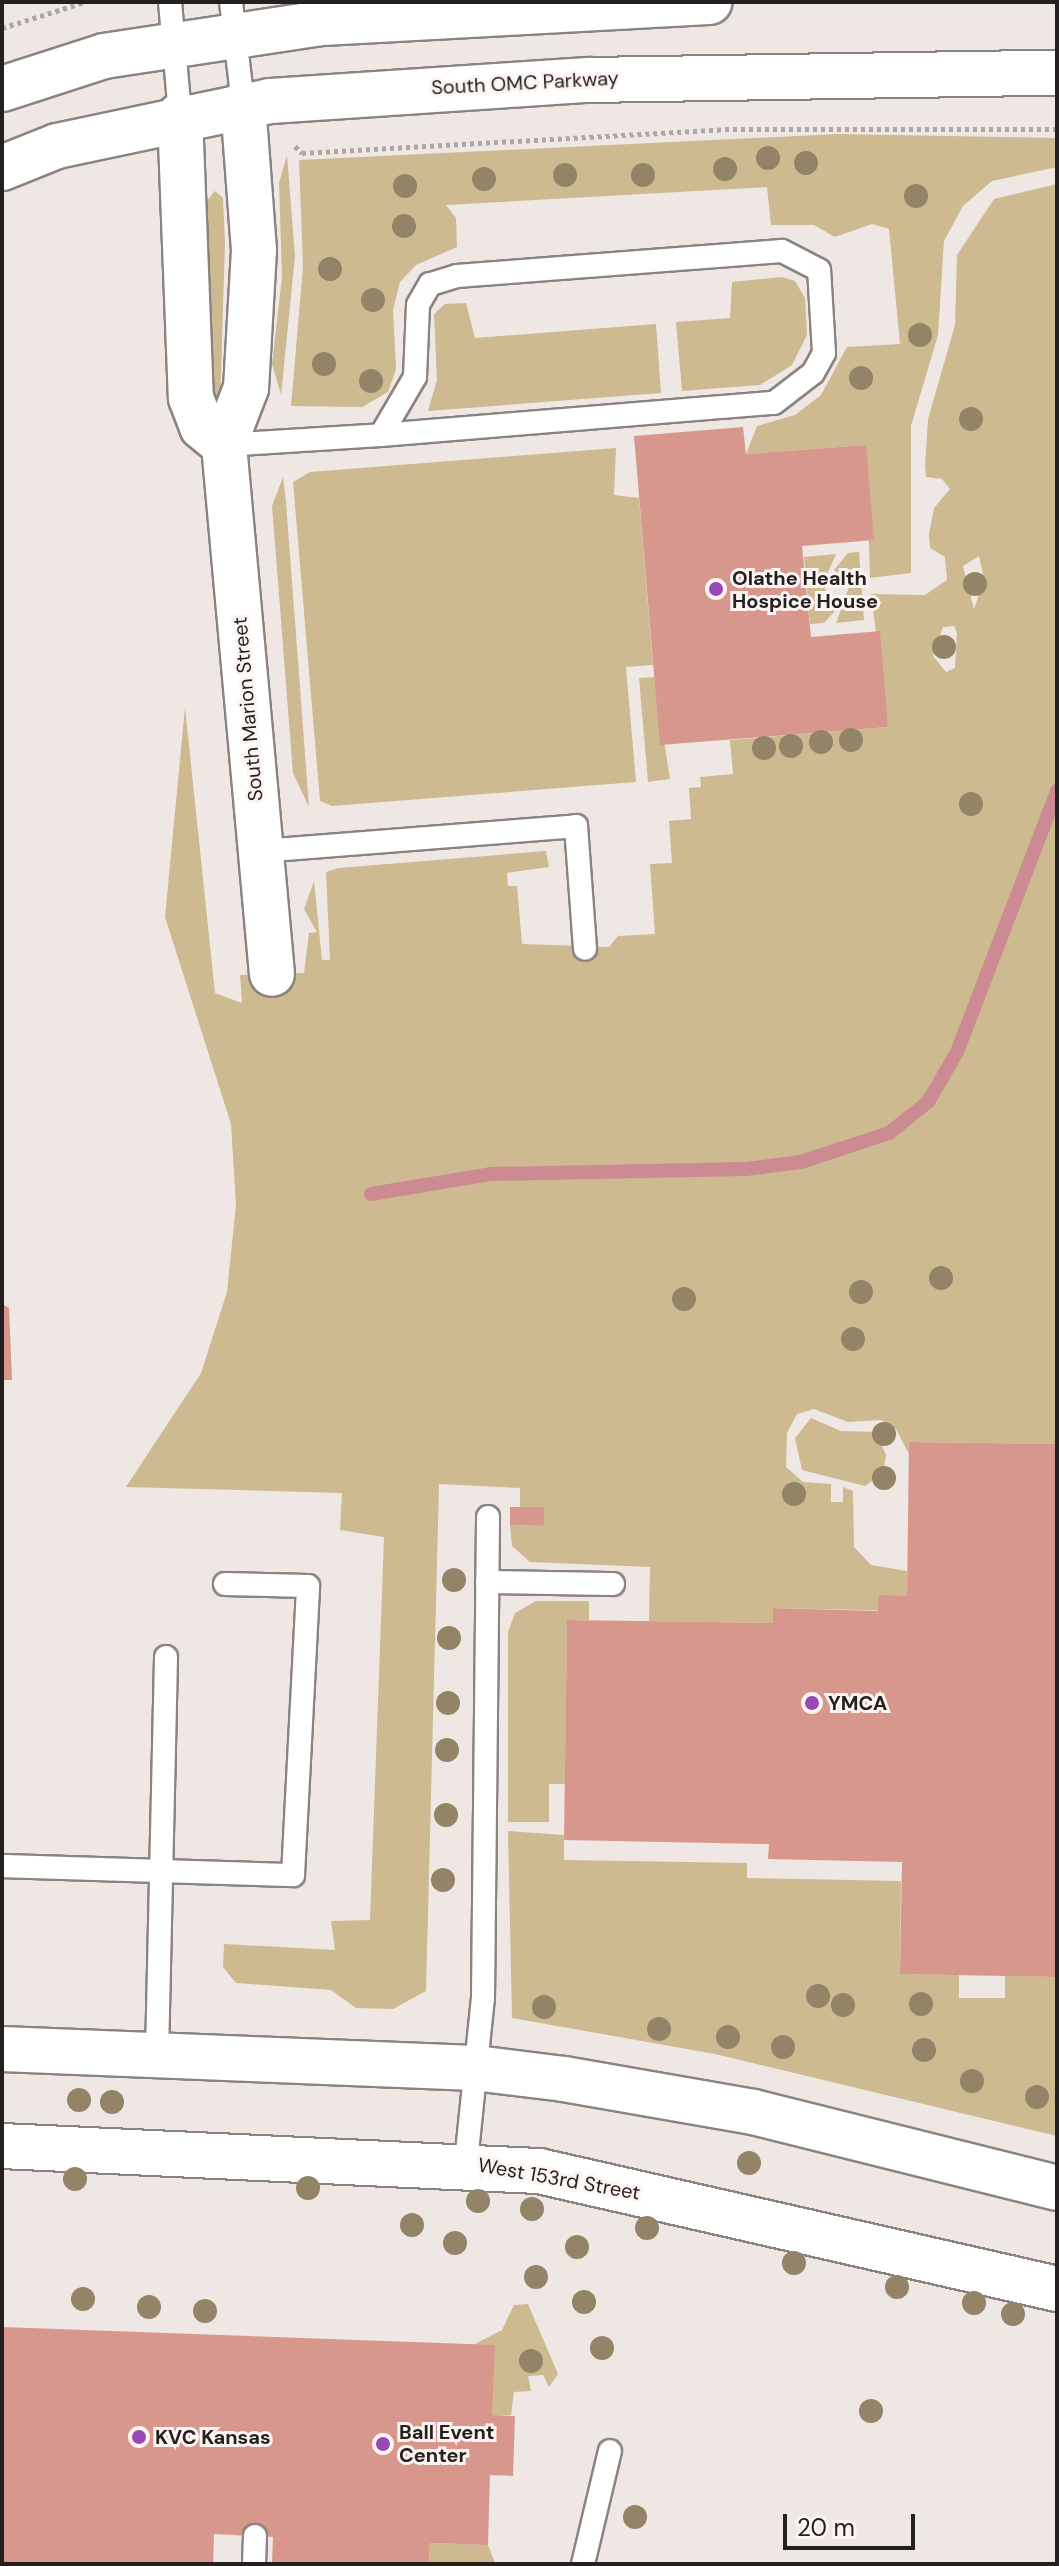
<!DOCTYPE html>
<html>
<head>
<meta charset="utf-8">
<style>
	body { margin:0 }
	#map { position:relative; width:1059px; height:2566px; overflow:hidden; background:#efe7e3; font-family:"DM Sans",sans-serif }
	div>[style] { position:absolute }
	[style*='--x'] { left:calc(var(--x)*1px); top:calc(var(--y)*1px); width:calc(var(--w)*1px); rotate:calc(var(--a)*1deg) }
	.green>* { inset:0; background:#ceba91 }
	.stream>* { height:14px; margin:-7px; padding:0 7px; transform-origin:7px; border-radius:7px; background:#cc8b93 }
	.building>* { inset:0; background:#d8978c }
	.path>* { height:5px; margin-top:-2.5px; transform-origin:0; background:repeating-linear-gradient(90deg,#ada6a3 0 4px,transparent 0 8px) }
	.roads { filter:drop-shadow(2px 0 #8a837f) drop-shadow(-2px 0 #8a837f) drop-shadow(0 2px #8a837f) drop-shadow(0 -2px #8a837f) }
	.lane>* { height:22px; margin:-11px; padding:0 11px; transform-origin:11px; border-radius:11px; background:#fff }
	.street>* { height:44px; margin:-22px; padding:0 22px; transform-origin:22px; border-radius:22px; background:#fff }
	.trees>* { width:24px; height:24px; margin:-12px; border-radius:50%; background:#938468 }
	.dots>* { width:22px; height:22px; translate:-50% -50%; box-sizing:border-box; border:4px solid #fcf4f1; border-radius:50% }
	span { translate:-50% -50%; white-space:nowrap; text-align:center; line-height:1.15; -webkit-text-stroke:6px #fcf4f1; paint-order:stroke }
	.street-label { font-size:20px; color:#23201f }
	.poi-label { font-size:20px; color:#23201f; font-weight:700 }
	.left { translate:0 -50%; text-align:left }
	.frame { position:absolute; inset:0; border:4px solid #23201f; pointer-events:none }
	.scale { position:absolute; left:783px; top:2514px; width:132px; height:36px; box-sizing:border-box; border:4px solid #23201f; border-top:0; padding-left:10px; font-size:24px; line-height:28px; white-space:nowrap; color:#23201f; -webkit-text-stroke:6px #fcf4f1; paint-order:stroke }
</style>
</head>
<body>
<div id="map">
	<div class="green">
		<i style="clip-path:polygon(838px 134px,1057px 138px,1057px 167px,992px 181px,963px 206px,944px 241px,938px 335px,911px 426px,911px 573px,870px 578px,866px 445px,746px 454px,757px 426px,795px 415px,821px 395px,847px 347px,900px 344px,889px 229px,872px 224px,835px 237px,814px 225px,771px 225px,767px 187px,446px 205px,456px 218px,457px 247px,416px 265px,400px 282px,393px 310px,396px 369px,388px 392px,362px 407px,291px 406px,303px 267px,299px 160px)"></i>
		<i style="clip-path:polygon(287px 155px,295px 256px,281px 395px,272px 364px,282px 277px,279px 183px)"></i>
		<i style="clip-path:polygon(evenodd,1057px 184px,1057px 1444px,910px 1442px,909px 1454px,896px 1429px,881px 1420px,848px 1422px,814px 1409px,797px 1414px,787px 1433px,786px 1467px,803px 1482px,831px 1484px,831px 1502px,843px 1502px,843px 1487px,853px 1491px,854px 1547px,871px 1565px,907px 1571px,907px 1611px,773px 1608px,773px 1623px,649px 1621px,650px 1567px,530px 1562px,512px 1546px,510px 1525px,543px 1526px,544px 1507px,520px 1507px,520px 1488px,439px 1484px,426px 1991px,393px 2009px,356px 2008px,331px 1990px,236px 1983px,223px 1967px,224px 1944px,335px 1950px,331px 1921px,370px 1920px,384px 1537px,340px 1530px,342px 1493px,126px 1487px,201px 1373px,227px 1292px,236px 1205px,231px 1124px,165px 917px,185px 707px,215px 993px,242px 1003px,240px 975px,304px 973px,309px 933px,317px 932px,304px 909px,314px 881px,322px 960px,330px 960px,326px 872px,339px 868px,546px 851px,549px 867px,507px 873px,508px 886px,517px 886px,522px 944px,609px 947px,618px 936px,655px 934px,650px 864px,672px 863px,669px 821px,691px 819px,689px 788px,701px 787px,700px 777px,733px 774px,730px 740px,888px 727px,871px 594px,925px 595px,947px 580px,945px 557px,930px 548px,929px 534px,934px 508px,950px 489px,942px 479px,926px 477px,925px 466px,928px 419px,955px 325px,957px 255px,994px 199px,1057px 184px,979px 556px,984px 579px,974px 609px,963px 566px,979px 556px,1057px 184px,943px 627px,954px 626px,957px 633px,955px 668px,946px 672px,933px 656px,943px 627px)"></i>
		<i style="clip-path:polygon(215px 191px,223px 198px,225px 243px,220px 405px,213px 404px,207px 334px,206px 202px)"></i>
		<i style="clip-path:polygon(782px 277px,795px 281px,805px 298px,807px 335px,792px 365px,760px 385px,682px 391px,676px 322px,730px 318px,732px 282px)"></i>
		<i style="clip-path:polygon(466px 303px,475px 338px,656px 324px,661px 393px,428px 411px,437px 380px,434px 314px,445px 304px)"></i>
		<i style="clip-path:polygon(616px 448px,614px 495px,639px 498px,653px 665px,626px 667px,636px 782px,332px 806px,320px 801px,293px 482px,310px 472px)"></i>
		<i style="clip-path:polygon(283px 477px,286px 502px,309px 807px,293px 773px,272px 506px)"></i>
		<i style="clip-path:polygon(859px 552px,864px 620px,836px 623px,849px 587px,834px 570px,848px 553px)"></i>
		<i style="clip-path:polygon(836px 554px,823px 584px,835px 611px,824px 623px,810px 624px,804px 557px)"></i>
		<i style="clip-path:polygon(654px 677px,670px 779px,648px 782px,639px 678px)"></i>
		<i style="clip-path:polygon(811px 1418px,841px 1431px,876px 1432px,886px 1455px,883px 1473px,865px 1486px,802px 1470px,795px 1438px)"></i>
		<i style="clip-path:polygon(536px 1601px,589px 1601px,589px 1620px,567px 1620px,565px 1784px,549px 1784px,549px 1822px,508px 1822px,508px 1632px,515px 1613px)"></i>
		<i style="clip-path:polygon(508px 1831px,564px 1835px,564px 1860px,747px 1863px,747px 1878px,901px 1881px,900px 1974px,959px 1975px,959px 1998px,1005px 1998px,1005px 1976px,1057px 1977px,1057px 2136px,715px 2054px,512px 2018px)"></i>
		<i style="clip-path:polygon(528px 2304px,558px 2374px,549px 2387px,543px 2375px,528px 2376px,531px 2391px,514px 2392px,511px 2415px,492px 2415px,473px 2345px,502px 2330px,514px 2305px)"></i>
		<i style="clip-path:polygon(430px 2543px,488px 2545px,495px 2563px,429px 2564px)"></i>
	</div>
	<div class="stream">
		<i style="--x:371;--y:1194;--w:121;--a:-9.5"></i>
		<i style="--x:490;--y:1174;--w:256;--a:-1.1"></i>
		<i style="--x:746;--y:1169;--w:55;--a:-7.3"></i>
		<i style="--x:801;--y:1162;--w:93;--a:-18.2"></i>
		<i style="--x:889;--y:1133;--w:50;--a:-38.5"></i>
		<i style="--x:928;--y:1102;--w:58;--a:-59.9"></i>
		<i style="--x:957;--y:1052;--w:280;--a:-69"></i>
	</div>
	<div class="building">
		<i style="clip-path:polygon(743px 427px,746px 454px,866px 445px,874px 540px,802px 546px,811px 637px,880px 631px,888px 727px,660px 745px,634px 436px)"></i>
		<i style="clip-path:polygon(2px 1304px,9px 1308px,12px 1380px,2px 1380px)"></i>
		<i style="clip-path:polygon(909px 1442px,1057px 1444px,1057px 1977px,900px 1974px,902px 1862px,768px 1859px,769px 1844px,564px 1840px,567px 1620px,773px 1623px,773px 1608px,878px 1611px,879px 1595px,907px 1596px)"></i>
		<i style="clip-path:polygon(510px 1507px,544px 1507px,544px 1526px,510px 1525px)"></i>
		<i style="clip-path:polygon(2px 2327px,495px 2345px,492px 2415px,515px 2416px,513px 2476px,490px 2475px,488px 2545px,430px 2543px,429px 2564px,272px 2564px,273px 2537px,214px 2534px,213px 2564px,2px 2564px)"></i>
	</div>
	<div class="path">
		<i style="--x:2;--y:28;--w:87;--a:-17.4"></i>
		<i style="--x:295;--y:146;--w:10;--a:45"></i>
		<i style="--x:302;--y:153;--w:424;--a:-3.2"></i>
		<i style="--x:725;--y:129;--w:332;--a:0"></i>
	</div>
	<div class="roads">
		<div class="lane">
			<i style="--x:170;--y:2;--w:113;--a:84.9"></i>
			<i style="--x:231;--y:2;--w:103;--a:83.3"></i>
			<i style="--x:224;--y:445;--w:157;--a:-3.6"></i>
			<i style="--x:381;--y:435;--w:394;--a:-4.7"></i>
			<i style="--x:774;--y:403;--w:49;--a:-37.6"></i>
			<i style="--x:813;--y:373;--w:23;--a:-61"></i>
			<i style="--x:824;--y:353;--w:83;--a:-93.4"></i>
			<i style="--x:819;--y:270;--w:42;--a:-152.8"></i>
			<i style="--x:782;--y:251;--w:326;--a:175.6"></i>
			<i style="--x:457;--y:276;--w:28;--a:163"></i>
			<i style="--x:430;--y:284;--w:24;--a:120"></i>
			<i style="--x:418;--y:305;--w:72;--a:92.4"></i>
			<i style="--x:415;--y:377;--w:67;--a:120.4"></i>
			<i style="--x:261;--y:851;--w:316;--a:-4.5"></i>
			<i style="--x:576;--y:826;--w:123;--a:85.8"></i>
			<i style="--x:487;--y:1582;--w:126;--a:0.9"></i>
			<i style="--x:2;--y:1866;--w:291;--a:1.8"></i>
			<i style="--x:293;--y:1875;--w:289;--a:-87"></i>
			<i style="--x:308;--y:1586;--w:83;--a:-178.6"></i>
			<i style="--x:157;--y:2055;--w:398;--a:-88.7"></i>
			<i style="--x:466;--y:2162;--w:165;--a:-84.1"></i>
			<i style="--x:483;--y:1998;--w:481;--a:-89.4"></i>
			<i style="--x:254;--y:2564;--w:28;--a:-88"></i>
			<i style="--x:583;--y:2564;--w:116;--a:-76.6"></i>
		</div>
		<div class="street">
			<i style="--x:2;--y:89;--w:107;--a:-17.9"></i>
			<i style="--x:104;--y:56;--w:220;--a:-8.6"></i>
			<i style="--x:322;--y:23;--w:388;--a:-3.1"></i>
			<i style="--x:243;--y:104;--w:146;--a:85.7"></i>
			<i style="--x:254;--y:250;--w:138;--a:93.3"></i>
			<i style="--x:246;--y:388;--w:61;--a:111.1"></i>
			<i style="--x:224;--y:445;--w:531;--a:84.82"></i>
			<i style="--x:180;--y:115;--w:283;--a:87.8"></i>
			<i style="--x:191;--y:398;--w:31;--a:69"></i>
			<i style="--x:202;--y:427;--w:28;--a:39"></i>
			<i style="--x:2;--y:168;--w:59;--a:-21.8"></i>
			<i style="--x:57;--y:146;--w:218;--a:-11.9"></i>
			<i style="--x:270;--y:101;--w:319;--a:-3.8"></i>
			<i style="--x:588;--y:80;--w:469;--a:-0.9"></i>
			<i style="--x:2;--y:2049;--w:473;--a:2.3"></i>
			<i style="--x:475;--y:2068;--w:90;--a:7"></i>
			<i style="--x:564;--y:2079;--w:192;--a:9.9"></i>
			<i style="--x:753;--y:2112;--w:313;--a:14"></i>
			<i style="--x:2;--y:2146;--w:538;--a:2.67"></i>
			<i style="--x:539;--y:2171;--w:531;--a:12.83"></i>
		</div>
	</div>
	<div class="trees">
		<i style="left:768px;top:158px"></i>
		<i style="left:806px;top:163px"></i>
		<i style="left:725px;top:169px"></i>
		<i style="left:565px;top:175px"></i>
		<i style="left:643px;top:175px"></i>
		<i style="left:484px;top:179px"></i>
		<i style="left:405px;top:186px"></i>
		<i style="left:916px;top:196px"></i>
		<i style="left:404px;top:226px"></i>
		<i style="left:330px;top:269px"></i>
		<i style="left:373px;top:300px"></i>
		<i style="left:920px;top:335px"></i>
		<i style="left:324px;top:364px"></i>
		<i style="left:861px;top:378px"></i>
		<i style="left:371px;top:381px"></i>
		<i style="left:971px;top:419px"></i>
		<i style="left:975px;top:584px"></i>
		<i style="left:944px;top:647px"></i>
		<i style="left:851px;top:740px"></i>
		<i style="left:821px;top:742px"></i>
		<i style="left:791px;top:746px"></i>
		<i style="left:764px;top:748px"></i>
		<i style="left:971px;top:804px"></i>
		<i style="left:941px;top:1278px"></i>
		<i style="left:861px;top:1292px"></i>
		<i style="left:684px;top:1299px"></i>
		<i style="left:853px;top:1339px"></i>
		<i style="left:884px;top:1434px"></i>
		<i style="left:884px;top:1478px"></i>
		<i style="left:794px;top:1494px"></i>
		<i style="left:454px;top:1580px"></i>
		<i style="left:449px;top:1638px"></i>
		<i style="left:448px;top:1703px"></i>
		<i style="left:447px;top:1750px"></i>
		<i style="left:446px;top:1815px"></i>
		<i style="left:443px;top:1880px"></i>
		<i style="left:818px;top:1996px"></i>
		<i style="left:921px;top:2004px"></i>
		<i style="left:843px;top:2005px"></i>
		<i style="left:544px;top:2007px"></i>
		<i style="left:659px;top:2029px"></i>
		<i style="left:728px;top:2037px"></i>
		<i style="left:783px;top:2047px"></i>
		<i style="left:924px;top:2050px"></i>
		<i style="left:972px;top:2081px"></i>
		<i style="left:1037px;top:2097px"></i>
		<i style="left:79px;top:2100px"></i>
		<i style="left:112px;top:2102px"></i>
		<i style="left:749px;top:2163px"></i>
		<i style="left:75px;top:2179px"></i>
		<i style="left:308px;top:2188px"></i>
		<i style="left:478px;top:2201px"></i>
		<i style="left:532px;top:2209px"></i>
		<i style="left:412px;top:2225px"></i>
		<i style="left:647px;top:2228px"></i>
		<i style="left:455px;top:2243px"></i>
		<i style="left:577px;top:2247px"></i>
		<i style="left:794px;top:2263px"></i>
		<i style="left:536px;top:2277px"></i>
		<i style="left:897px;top:2287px"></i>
		<i style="left:83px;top:2299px"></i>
		<i style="left:584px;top:2302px"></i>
		<i style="left:974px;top:2303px"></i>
		<i style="left:149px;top:2307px"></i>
		<i style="left:205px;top:2311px"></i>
		<i style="left:1013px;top:2314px"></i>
		<i style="left:602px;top:2348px"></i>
		<i style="left:531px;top:2361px"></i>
		<i style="left:871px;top:2411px"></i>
		<i style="left:635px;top:2517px"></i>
	</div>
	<div class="dots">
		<i style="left:716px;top:589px;background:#9a48b7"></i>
		<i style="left:812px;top:1703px;background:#9a48b7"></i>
		<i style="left:139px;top:2437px;background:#9a48b7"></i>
		<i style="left:383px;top:2444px;background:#9a48b7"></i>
	</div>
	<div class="street-label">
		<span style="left:525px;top:83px;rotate:-3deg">South OMC Parkway</span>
		<span style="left:248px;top:709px;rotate:-95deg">South Marion Street</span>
		<span style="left:559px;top:2179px;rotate:10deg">West 153rd Street</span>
	</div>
	<div class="poi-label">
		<span class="left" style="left:732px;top:590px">Olathe Health<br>Hospice House</span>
		<span class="left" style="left:828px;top:1703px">YMCA</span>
		<span class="left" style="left:399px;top:2444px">Ball Event<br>Center</span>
		<span class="left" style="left:155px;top:2437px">KVC Kansas</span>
	</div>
	<div class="frame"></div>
	<div class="scale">20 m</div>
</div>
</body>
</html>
